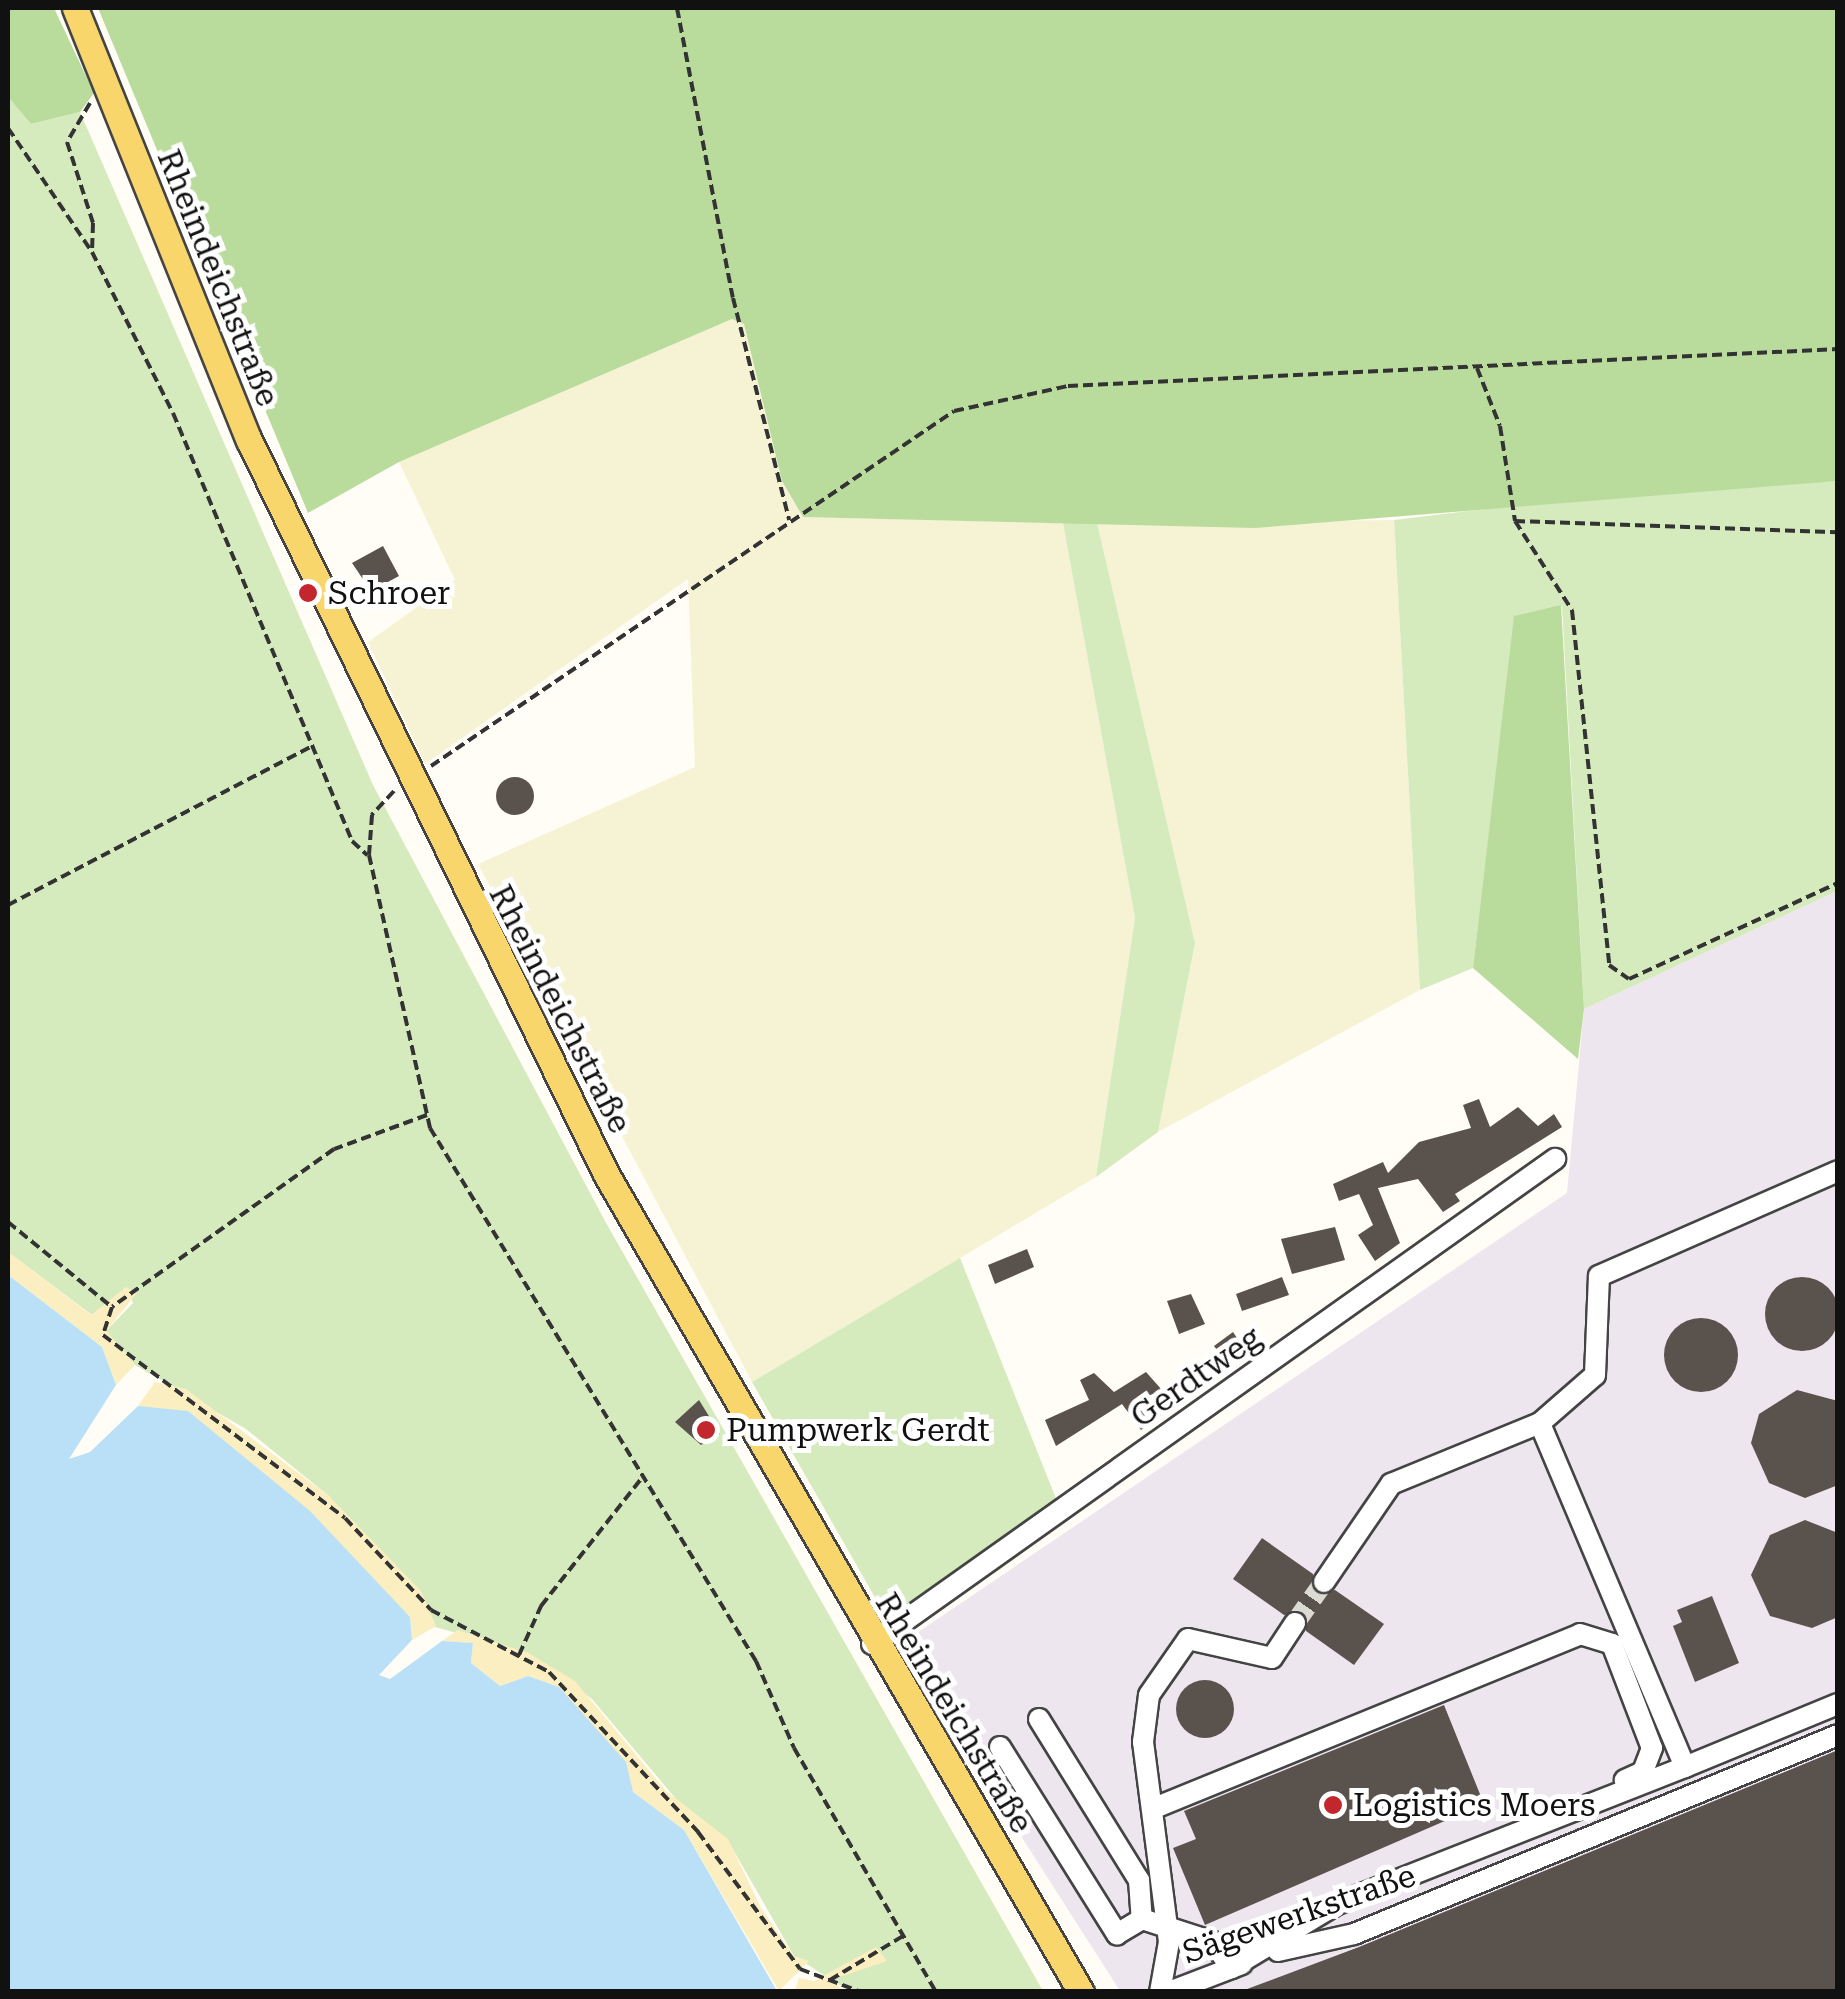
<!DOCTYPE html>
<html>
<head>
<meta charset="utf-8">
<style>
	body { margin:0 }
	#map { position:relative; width:1845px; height:1999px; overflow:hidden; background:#fffdf5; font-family:"Roboto Serif",serif }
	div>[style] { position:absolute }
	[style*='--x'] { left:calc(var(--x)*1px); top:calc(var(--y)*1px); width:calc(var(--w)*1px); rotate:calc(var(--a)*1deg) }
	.industrial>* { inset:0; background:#eee6ef }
	.farmland>* { inset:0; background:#f6f3d4 }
	.green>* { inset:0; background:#d5ebbd }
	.forest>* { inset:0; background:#b9dc9c }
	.sand>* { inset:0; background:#fbeec1 }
	.water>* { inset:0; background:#b9e0f7 }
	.building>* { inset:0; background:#5a524d }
	.round { border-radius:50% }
	.minor-tunnel>* { height:20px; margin-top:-10px; transform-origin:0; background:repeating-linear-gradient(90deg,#dbdad3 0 20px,transparent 0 30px) }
	.path>* { height:4px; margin-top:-2px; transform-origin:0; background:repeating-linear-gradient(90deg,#333 0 10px,transparent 0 15px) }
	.roads { filter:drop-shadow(2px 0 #444) drop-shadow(-2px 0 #444) drop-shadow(0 2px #444) drop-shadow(0 -2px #444) }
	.minor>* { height:20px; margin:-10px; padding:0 10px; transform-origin:10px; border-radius:10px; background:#fff }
	.major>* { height:25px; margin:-12.5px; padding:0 12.5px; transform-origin:12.5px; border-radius:12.5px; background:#f9d66b }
	.dots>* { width:28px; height:28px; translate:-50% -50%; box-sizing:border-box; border:5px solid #fff; border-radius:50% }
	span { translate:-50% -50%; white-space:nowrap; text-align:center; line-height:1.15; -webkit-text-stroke:10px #fff; paint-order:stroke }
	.street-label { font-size:32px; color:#111 }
	.poi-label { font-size:32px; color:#111 }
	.left { translate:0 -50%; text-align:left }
	.frame { position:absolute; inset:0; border:10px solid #111; pointer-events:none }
</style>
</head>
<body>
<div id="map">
	<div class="industrial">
		<i style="clip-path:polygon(1837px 891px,1837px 1991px,1120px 1991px,899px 1645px,1567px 1193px,1584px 1009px)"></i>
	</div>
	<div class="farmland">
		<i style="clip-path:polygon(732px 319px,744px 324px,782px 481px,803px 517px,1063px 523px,1135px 918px,1096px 1177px,752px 1382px,478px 864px,695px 767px,688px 579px,425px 764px,368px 642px,455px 580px,399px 462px)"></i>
		<i style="clip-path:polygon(1394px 520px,1420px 990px,1158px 1132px,1195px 943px,1097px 523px)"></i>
	</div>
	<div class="green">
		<i style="clip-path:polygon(8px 97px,31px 124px,80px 112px,373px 785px,605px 1221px,1043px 1991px,849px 1991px,794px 1956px,727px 1839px,676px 1799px,592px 1699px,528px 1653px,428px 1625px,329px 1496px,246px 1429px,135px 1365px,106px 1331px,133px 1303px,126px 1288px,92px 1315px,8px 1252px)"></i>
		<i style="clip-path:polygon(1837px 481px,1837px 891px,1584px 1009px,1562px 606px,1515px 616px,1473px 968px,1420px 990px,1394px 520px,1626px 492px)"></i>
		<i style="clip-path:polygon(1063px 523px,1097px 523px,1195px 943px,1158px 1132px,1096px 1177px,1135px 918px)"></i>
		<i style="clip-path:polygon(960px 1258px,1057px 1501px,889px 1622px,752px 1382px)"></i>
	</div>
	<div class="forest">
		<i style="clip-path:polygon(8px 8px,54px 8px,94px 93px,80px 112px,31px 124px,8px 97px)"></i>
		<i style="clip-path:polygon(98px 8px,1837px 8px,1837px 481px,1255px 528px,803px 517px,782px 481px,744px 324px,732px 319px,399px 462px,308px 513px)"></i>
		<i style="clip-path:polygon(1561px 605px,1584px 1009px,1578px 1059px,1473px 968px,1514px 616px)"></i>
	</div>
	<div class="sand">
		<i style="clip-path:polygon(8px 1252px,91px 1315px,126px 1287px,137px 1293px,106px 1331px,135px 1365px,116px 1385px,102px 1347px,8px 1275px)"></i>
		<i style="clip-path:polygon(155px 1382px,186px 1389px,329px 1496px,421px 1591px,436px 1626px,412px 1640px,410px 1616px,138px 1406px)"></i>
		<i style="clip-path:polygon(458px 1630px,528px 1653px,575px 1681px,666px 1791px,728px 1839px,761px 1908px,794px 1956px,809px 1961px,779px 1991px,684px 1830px,633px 1792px,559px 1687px,528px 1676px,500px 1686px,471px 1663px,473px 1643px,442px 1641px)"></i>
		<i style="clip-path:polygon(876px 1947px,887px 1961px,831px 1980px,845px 1991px,795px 1991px,799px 1978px,814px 1981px)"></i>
	</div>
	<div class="water">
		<i style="clip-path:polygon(8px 1275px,102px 1347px,116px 1385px,69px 1459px,90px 1452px,138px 1406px,188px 1411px,310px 1511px,410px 1617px,412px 1640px,379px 1675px,390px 1679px,442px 1641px,473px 1643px,471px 1663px,500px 1686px,528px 1676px,559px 1687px,626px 1762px,633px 1792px,684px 1830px,777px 1991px,8px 1991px)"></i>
	</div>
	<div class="building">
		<i style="clip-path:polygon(383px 546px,399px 576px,371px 591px,352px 563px)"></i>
		<i class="round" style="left:496px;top:777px;width:38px;height:38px"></i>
		<i style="clip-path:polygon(1479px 1099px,1490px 1127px,1518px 1107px,1538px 1126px,1554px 1114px,1562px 1127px,1455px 1194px,1460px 1201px,1443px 1212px,1418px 1179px,1378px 1188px,1400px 1243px,1375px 1261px,1358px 1235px,1373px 1225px,1359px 1194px,1339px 1201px,1333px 1184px,1383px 1162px,1388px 1173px,1419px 1142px,1471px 1128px,1463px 1105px)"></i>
		<i style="clip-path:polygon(1335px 1227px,1345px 1260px,1292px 1274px,1281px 1239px)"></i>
		<i style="clip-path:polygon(1027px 1249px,1034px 1267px,995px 1284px,988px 1265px)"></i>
		<i style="clip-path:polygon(1282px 1277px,1289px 1295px,1242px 1311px,1236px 1294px)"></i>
		<i class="round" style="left:1765px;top:1277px;width:74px;height:74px"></i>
		<i style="clip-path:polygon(1191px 1294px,1205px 1324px,1179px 1334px,1167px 1301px)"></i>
		<i class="round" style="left:1664px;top:1318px;width:74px;height:74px"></i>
		<i style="clip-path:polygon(1233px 1332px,1247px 1353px,1229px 1366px,1214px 1346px)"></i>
		<i style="clip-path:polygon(1146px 1372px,1162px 1390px,1148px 1396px,1161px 1415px,1141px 1430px,1122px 1404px,1056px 1446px,1045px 1420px,1089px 1400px,1080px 1380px,1094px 1373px,1114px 1392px)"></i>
		<i style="clip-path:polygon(1797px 1390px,1838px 1401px,1838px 1485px,1805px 1498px,1769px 1483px,1751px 1443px,1759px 1414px)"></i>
		<i style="clip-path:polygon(699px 1400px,720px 1434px,701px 1445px,675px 1422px)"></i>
		<i style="clip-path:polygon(1805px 1520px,1838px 1533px,1838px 1617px,1812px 1628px,1770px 1616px,1751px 1575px,1770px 1535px)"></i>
		<i style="clip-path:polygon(1262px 1538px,1313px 1574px,1316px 1593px,1335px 1590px,1384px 1624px,1354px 1665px,1306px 1631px,1303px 1612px,1284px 1615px,1233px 1579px)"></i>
		<i style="clip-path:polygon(1712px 1596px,1739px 1663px,1695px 1682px,1673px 1626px,1682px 1622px,1677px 1610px)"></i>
		<i class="round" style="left:1176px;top:1680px;width:58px;height:58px"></i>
		<i style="clip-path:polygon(1444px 1705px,1484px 1804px,1205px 1925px,1173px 1848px,1196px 1839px,1184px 1811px)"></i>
		<i style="clip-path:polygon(1838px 1750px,1838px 1992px,1239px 1992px,1359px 1947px)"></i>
	</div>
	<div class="minor-tunnel">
		<i style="--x:1295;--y:1623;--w:50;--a:-54.7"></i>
	</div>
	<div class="path">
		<i style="--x:677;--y:8;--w:295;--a:79.1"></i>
		<i style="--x:733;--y:298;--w:229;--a:75.8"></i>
		<i style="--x:90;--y:103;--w:45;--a:120.5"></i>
		<i style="--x:67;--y:142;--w:85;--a:72.2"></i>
		<i style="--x:93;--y:223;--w:29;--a:92"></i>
		<i style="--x:8;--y:128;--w:150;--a:55.9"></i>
		<i style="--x:92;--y:252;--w:180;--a:63.3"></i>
		<i style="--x:173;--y:413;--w:464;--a:67.3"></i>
		<i style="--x:352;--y:841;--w:21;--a:43"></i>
		<i style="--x:1477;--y:368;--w:62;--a:68.4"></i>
		<i style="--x:1500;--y:426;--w:96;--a:81"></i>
		<i style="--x:1515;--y:521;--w:106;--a:57.4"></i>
		<i style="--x:1572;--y:610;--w:357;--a:84"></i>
		<i style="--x:1609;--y:965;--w:24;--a:35"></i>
		<i style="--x:1629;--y:979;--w:230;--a:-24.7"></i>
		<i style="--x:1515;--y:521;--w:323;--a:2"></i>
		<i style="--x:431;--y:766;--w:632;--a:-34.17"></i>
		<i style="--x:954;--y:411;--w:117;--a:-12.4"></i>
		<i style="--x:1068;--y:386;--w:771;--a:-2.75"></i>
		<i style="--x:394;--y:791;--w:33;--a:133"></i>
		<i style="--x:372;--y:815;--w:40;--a:94.3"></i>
		<i style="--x:369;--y:855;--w:280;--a:77.4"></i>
		<i style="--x:430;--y:1128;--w:625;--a:58.55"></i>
		<i style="--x:756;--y:1661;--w:95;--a:66.4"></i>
		<i style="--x:794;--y:1748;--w:282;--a:59.8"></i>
		<i style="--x:8;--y:905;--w:345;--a:-27.6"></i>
		<i style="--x:427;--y:1115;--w:99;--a:159.9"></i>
		<i style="--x:334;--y:1149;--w:272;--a:144.6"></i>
		<i style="--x:112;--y:1307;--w:29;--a:108"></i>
		<i style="--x:103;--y:1335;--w:303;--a:37.1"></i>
		<i style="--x:345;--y:1518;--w:126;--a:46.9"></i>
		<i style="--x:431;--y:1610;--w:133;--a:27.7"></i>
		<i style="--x:549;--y:1672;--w:219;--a:47"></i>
		<i style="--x:698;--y:1832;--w:171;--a:53.3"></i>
		<i style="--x:800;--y:1969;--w:65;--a:20.7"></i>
		<i style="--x:8;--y:1222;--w:134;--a:39.3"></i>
		<i style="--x:519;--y:1655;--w:54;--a:-65.8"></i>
		<i style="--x:541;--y:1606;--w:162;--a:-51.8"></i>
		<i style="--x:830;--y:1980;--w:85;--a:-31.1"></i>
	</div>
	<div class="roads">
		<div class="minor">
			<i style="--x:1324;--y:1582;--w:119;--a:-55.6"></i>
			<i style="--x:1391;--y:1484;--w:161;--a:-22.3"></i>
			<i style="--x:1540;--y:1423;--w:73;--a:-41.1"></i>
			<i style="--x:1595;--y:1375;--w:99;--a:-87.7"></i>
			<i style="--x:1599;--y:1276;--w:261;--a:-23.7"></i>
			<i style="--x:872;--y:1644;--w:838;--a:-35.38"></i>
			<i style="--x:1039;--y:1719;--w:190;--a:58.2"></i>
			<i style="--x:1139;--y:1880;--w:39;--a:86"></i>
			<i style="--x:1142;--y:1919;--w:75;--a:17.9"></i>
			<i style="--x:1213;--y:1942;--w:32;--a:55"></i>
			<i style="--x:1231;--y:1968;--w:124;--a:-31.1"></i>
			<i style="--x:1337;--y:1904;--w:374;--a:-21.5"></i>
			<i style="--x:1685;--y:1767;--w:373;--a:-112.9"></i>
			<i style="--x:1000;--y:1747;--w:221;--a:58"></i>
			<i style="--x:1117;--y:1934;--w:29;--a:-31"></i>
			<i style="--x:1685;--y:1767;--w:165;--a:-22.4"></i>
			<i style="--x:1152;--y:1809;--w:462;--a:-22.2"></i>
			<i style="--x:1580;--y:1634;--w:34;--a:17"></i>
			<i style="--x:1612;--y:1644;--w:111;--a:69"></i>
			<i style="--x:1652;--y:1748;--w:26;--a:111"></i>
			<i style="--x:1643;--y:1772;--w:20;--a:156"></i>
			<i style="--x:1278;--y:1951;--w:78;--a:-12.6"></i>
			<i style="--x:1354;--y:1934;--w:523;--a:-22.35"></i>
			<i style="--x:1160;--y:1992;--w:51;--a:-79.8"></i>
			<i style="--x:1169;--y:1942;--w:202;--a:-97.4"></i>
			<i style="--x:1143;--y:1742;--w:47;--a:-82.7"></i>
			<i style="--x:1149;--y:1695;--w:68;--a:-55.1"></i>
			<i style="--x:1188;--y:1639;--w:86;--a:12.7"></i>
			<i style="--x:1272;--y:1658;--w:42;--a:-56.7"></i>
			<i style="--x:1169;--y:1992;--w:78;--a:-21"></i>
		</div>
		<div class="major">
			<i style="--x:75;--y:8;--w:466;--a:68.1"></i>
			<i style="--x:249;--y:440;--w:816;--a:64.06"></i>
			<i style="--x:606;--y:1174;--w:946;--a:59.86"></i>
		</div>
	</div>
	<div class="dots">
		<i style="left:308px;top:593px;background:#c4262e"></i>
		<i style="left:706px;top:1430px;background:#c4262e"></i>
		<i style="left:1333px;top:1805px;background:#c4262e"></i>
	</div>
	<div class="street-label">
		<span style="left:218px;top:278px;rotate:68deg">Rheindeichstraße</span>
		<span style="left:560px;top:1009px;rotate:63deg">Rheindeichstraße</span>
		<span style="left:1196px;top:1377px;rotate:-35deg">Gerdtweg</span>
		<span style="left:954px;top:1713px;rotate:59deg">Rheindeichstraße</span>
		<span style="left:1299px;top:1914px;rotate:-19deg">Sägewerkstraße</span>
	</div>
	<div class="poi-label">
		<span class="left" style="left:328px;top:593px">Schroer</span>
		<span class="left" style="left:726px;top:1430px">Pumpwerk Gerdt</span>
		<span class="left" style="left:1353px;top:1805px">Logistics Moers</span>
	</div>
	<div class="frame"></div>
</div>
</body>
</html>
